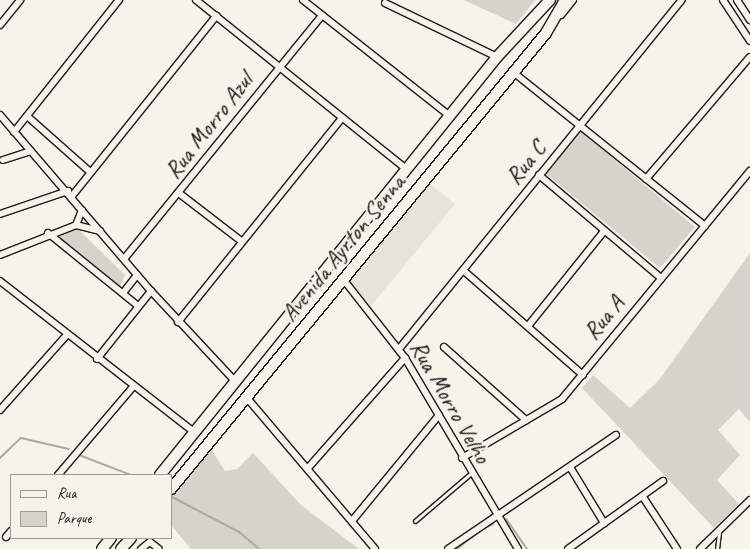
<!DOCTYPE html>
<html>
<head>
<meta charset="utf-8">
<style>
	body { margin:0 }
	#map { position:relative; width:750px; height:549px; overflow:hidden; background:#f7f3e8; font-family:Caveat,sans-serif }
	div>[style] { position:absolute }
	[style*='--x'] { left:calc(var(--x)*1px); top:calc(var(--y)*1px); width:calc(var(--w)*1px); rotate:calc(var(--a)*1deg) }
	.built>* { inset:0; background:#e6e3d9 }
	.green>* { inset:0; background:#d7d3cb }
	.stream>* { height:2px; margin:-1px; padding:0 1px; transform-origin:1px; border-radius:1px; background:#aca9a2 }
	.roads { filter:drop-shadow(1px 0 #1c1c1c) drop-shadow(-1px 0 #1c1c1c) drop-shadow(0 1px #1c1c1c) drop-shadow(0 -1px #1c1c1c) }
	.service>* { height:3px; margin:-1.5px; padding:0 1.5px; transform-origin:1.5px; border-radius:1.5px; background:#f7f3e8 }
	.minor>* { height:6px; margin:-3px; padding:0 3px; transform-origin:3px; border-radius:3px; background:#f7f3e8 }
	.primary>* { height:10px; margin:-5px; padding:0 5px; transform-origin:5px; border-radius:5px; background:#f7f3e8 }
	span { translate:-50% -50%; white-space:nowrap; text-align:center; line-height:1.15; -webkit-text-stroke:5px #f7f3e8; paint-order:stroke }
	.street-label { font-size:24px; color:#1c1c1c }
	.legend { position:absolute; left:10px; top:474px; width:162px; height:65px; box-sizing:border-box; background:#f7f3e8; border:1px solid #9f9d96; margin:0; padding:6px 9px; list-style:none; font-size:15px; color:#1c1c1c }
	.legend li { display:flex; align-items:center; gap:10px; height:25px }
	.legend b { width:25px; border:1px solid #9f9d96 }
</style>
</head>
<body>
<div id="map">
	<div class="built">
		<i style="clip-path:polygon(430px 184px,455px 204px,371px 306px,349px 281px)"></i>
	</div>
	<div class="green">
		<i style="clip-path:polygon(464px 0,535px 0,516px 24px)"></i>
		<i style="clip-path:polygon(579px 130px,695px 227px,660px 268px,545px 173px)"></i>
		<i style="clip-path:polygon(78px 229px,125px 275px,120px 286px,54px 236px)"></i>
		<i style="clip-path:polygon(750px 253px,750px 422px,739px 409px,718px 430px,740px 455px,717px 480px,739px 504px,714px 528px,582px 388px,593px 375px,630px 408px,659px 380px)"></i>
		<i style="clip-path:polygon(211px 449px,225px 471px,237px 469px,253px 453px,301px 505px,359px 549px,191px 549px,171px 525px,171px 496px)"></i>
	</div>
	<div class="stream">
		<i style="--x:79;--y:455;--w:56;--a:21"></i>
		<i style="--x:0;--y:458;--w:29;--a:-44"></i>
		<i style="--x:21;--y:438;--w:49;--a:12.9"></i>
		<i style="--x:172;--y:497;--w:76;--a:27.6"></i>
		<i style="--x:239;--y:532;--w:26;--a:40"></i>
		<i style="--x:506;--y:519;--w:37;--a:55"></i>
		<i style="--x:482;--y:529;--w:12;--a:-24"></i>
		<i style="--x:457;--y:549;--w:22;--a:-39"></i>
	</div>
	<div class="roads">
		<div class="service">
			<i style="--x:415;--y:521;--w:72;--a:-40.5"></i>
			<i style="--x:717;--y:549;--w:16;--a:-83"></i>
		</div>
		<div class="minor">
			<i style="--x:196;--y:0;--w:270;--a:38.8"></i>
			<i style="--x:303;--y:0;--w:187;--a:38.3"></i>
			<i style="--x:723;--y:0;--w:49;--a:56.6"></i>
			<i style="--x:737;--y:0;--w:24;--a:57"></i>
			<i style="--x:385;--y:3;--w:124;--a:25.7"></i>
			<i style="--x:561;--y:15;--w:19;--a:-51"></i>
			<i style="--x:0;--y:25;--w:32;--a:-51"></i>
			<i style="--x:513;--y:72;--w:246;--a:38.7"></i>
			<i style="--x:0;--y:115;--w:232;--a:49.4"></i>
			<i style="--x:151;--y:291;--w:123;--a:47"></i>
			<i style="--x:27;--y:116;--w:83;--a:41.6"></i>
			<i style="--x:14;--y:132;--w:169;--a:-51.5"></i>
			<i style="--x:3;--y:160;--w:29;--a:-18"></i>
			<i style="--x:539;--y:175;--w:160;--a:40.2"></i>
			<i style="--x:646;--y:179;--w:160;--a:-49.6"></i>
			<i style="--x:180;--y:194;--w:77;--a:37.6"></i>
			<i style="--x:72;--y:196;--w:231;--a:-51.3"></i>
			<i style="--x:0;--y:214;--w:72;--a:-18.7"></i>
			<i style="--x:76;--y:225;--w:16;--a:-68"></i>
			<i style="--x:48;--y:233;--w:116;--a:39"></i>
			<i style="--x:0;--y:255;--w:82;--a:-21.5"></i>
			<i style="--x:76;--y:225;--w:25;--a:14"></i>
			<i style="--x:124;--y:259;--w:314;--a:-50.9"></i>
			<i style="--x:464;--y:271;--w:158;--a:41.2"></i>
			<i style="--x:343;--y:279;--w:100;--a:51.9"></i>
			<i style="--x:405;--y:358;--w:222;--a:59.4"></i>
			<i style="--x:0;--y:281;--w:246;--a:37.9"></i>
			<i style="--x:123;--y:293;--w:23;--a:-52"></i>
			<i style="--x:178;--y:322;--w:262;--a:-51.2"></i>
			<i style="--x:528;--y:326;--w:122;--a:-51.3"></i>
			<i style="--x:444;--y:347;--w:110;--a:41.7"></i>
			<i style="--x:399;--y:349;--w:449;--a:-51"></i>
			<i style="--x:97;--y:359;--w:87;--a:-51.5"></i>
			<i style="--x:247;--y:398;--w:198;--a:49.7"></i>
			<i style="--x:0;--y:410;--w:99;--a:-48.3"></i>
			<i style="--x:462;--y:458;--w:116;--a:-30.5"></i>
			<i style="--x:562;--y:399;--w:296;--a:-50.5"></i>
			<i style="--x:570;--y:467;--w:66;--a:58.7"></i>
			<i style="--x:308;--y:468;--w:147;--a:-48.6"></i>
			<i style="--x:58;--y:475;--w:116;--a:-49.6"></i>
			<i style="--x:643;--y:497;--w:62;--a:56.8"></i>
			<i style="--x:352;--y:521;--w:137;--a:-50.6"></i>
			<i style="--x:6;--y:537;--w:8;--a:-50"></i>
			<i style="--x:141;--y:549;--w:11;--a:-38"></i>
			<i style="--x:150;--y:542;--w:11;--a:38"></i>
			<i style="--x:448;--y:549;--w:203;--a:-34.2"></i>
			<i style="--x:568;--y:549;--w:117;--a:-35.6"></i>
			<i style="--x:700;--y:549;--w:70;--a:-44.4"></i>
		</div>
		<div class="primary">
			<i style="--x:160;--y:475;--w:537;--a:-51.12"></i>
			<i style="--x:497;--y:57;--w:78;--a:-47.1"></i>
			<i style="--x:171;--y:489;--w:590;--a:-50.57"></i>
			<i style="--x:546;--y:33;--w:38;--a:-60"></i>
			<i style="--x:102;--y:549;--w:14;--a:-51"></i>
			<i style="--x:121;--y:549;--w:15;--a:-48"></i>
		</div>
	</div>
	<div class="street-label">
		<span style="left:209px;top:126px;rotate:-52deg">Rua Morro Azul</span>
		<span style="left:526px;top:163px;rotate:-51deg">Rua C</span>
		<span style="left:343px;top:248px;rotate:-51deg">Avenida Ayrton Senna</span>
		<span style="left:604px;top:318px;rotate:-51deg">Rua A</span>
		<span style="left:450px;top:402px;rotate:60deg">Rua Morro Velho</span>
	</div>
	<ul class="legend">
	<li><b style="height:6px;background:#f7f3e8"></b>Rua</li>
	<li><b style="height:14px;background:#d7d3cb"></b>Parque</li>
	</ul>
</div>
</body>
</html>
